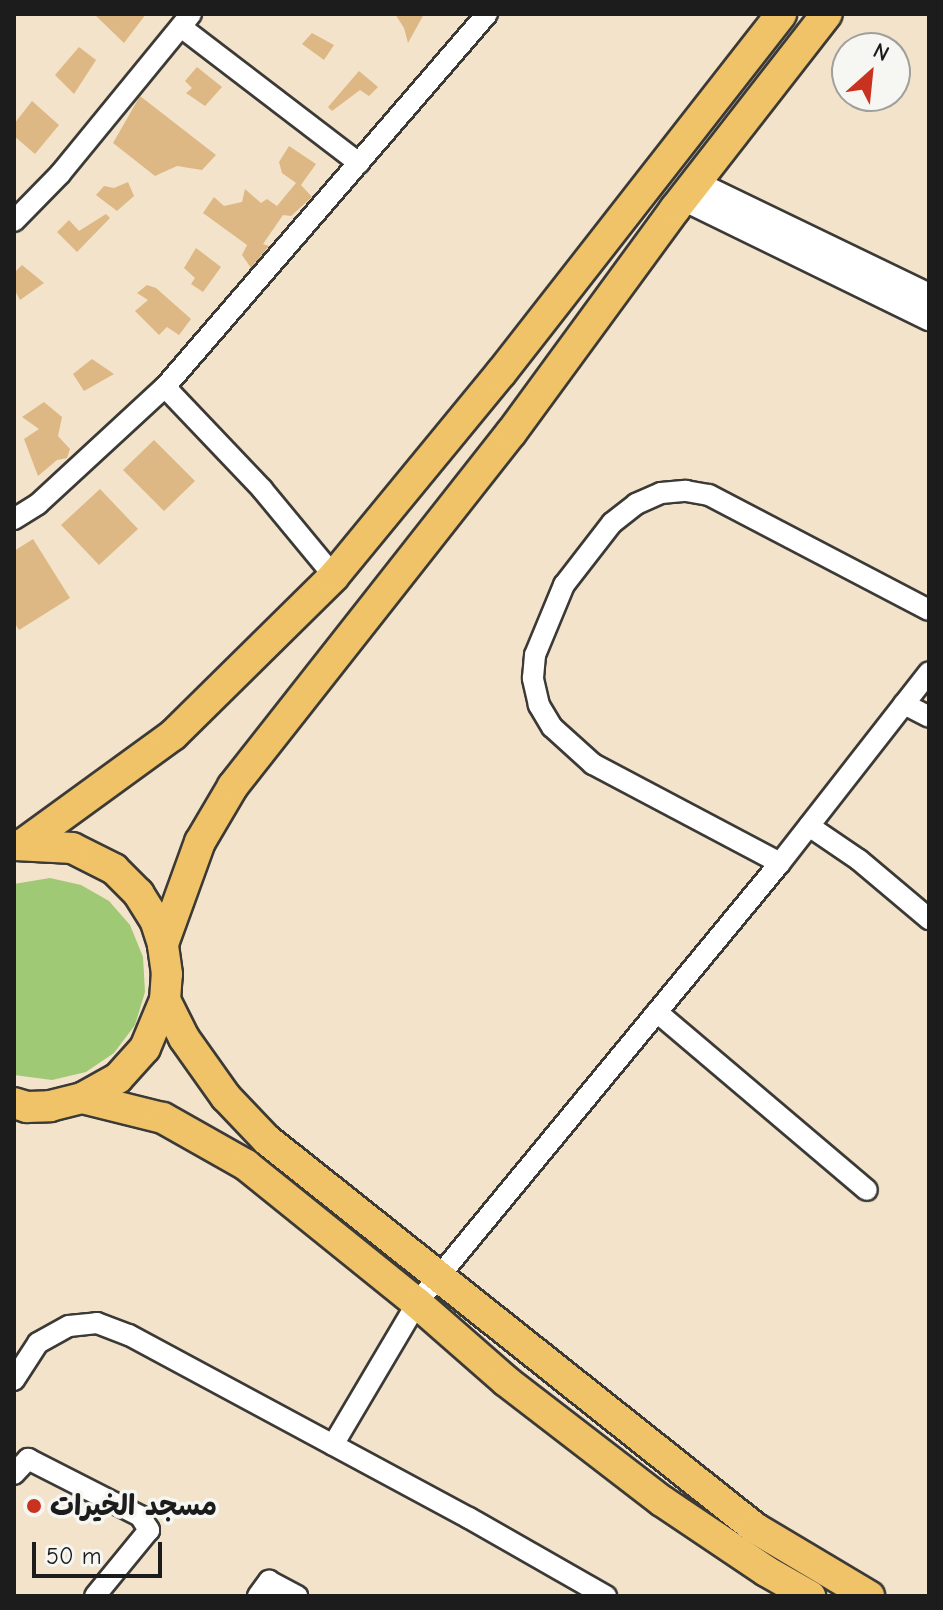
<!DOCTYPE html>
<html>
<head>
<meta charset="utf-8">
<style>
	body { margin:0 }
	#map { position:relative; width:943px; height:1610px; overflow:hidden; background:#f2e3ca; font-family:"Comic Neue","Playpen Sans Arabic",sans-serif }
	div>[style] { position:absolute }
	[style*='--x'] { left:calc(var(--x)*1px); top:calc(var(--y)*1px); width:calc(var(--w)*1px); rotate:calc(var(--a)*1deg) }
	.green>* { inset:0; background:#a0c975 }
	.building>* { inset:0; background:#ddb885 }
	.roads { filter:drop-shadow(2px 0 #3c3a36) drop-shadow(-2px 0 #3c3a36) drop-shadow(0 2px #3c3a36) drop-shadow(0 -2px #3c3a36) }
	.minor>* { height:20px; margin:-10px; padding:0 10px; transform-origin:10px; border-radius:10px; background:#fff }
	.tertiary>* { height:24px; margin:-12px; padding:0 12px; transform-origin:12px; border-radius:12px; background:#fff }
	.primary>* { height:30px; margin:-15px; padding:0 15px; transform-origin:15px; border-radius:15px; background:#f1c369 }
	.dots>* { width:22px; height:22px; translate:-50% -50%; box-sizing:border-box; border:4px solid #f6f6f2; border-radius:50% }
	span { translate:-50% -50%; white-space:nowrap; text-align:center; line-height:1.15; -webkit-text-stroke:7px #f6f6f2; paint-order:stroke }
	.poi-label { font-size:28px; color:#1c1c1c; font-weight:700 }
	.left { translate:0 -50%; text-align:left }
	.frame { position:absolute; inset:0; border:16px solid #1c1c1c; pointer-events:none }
	.north { position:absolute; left:831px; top:32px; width:80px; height:80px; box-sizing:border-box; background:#f6f6f2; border:2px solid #9f9f9c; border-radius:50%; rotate:27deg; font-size:22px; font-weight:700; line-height:32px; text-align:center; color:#1c1c1c }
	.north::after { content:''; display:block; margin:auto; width:28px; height:36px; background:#c8321e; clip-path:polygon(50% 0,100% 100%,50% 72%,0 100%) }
	.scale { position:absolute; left:32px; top:1542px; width:130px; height:36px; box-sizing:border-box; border:4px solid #1c1c1c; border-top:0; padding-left:10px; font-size:24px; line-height:28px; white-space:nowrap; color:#1c1c1c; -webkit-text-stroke:6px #f6f6f2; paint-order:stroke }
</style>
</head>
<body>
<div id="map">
	<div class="green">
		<i style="clip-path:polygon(50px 878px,81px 885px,109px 901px,130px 925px,143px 957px,145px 992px,135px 1025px,114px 1053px,86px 1072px,52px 1080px,14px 1075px,14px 884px)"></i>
	</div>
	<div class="building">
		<i style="clip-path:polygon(94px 14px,146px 14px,124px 43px)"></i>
		<i style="clip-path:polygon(395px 14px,424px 14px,408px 43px,404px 28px)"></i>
		<i style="clip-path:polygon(312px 33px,334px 45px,324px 60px,302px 44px)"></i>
		<i style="clip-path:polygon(79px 47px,96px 60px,74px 94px,55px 75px)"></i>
		<i style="clip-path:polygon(197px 67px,222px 87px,205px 106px,186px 93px,192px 88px,185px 81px)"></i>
		<i style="clip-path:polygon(359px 71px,378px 87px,369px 96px,360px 90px,332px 111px,328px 107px)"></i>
		<i style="clip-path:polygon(140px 96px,216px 155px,202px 170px,177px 166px,155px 176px,113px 143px)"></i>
		<i style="clip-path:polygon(32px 101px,59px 125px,35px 154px,14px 136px,14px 124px)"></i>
		<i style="clip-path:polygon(289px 146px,316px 164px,301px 185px,312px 197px,291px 216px,283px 215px,263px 244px,269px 246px,251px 268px,242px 255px,247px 245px,203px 213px,214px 197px,224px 206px,242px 202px,245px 189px,261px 203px,267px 199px,277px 206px,296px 183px,282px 173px,279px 162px)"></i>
		<i style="clip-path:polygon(128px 182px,134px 196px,117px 211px,96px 195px,104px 186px,114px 188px)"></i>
		<i style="clip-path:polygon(106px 214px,110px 218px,77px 252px,57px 232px,69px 220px,79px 231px)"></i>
		<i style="clip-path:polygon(196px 248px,221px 267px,203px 292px,191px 284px,195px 278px,184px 268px)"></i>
		<i style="clip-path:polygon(22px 265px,44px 283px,20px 300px,14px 289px,14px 273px)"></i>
		<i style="clip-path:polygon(147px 285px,156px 288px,191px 319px,179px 335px,167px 327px,159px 335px,135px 311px,148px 300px,137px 293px)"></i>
		<i style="clip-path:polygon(92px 359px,114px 374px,84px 391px,73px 374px)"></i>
		<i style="clip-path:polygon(44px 402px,62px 417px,58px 436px,70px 449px,67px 458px,57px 460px,38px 476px,24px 439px,39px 429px,22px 417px)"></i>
		<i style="clip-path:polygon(154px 440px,195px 481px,164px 511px,123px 470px)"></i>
		<i style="clip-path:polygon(100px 489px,138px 529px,99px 565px,61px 525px)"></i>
		<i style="clip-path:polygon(33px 539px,70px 598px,19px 630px,14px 622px,14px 551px)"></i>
	</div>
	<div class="roads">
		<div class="minor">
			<i style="--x:181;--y:27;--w:224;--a:37.4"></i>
			<i style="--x:14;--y:221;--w:66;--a:-45.6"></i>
			<i style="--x:60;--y:174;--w:207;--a:-50.7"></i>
			<i style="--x:165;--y:387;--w:141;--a:46.4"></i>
			<i style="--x:262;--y:489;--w:113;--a:50.4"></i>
			<i style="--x:14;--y:519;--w:28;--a:-32"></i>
			<i style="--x:38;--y:504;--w:173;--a:-42.7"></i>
			<i style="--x:165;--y:387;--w:493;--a:-49.2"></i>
			<i style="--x:904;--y:704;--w:28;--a:27"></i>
			<i style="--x:809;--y:826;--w:60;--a:34.2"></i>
			<i style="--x:859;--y:860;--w:92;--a:40.1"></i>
			<i style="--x:780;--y:863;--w:212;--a:-152.1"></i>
			<i style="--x:593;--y:764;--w:55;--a:-137.9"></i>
			<i style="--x:552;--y:727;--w:26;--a:-121"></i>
			<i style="--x:539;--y:705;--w:28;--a:-103"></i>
			<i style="--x:533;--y:678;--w:23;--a:-85"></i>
			<i style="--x:535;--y:655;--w:76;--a:-67.5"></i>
			<i style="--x:564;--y:585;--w:78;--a:-52.3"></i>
			<i style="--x:612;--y:523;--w:31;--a:-38"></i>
			<i style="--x:636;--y:504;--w:27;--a:-24"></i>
			<i style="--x:661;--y:493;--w:25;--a:-5"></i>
			<i style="--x:686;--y:491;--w:23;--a:10"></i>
			<i style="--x:709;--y:495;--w:248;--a:27.6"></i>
			<i style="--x:657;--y:1012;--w:275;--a:40.3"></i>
			<i style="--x:14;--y:1380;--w:44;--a:-57"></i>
			<i style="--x:38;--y:1343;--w:35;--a:-29"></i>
			<i style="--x:69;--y:1326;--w:28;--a:-6"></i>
			<i style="--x:97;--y:1323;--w:34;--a:21"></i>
			<i style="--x:129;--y:1335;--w:386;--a:28.3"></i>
			<i style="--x:469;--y:1518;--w:158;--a:29.7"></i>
			<i style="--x:333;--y:1445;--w:165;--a:-59.4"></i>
			<i style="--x:417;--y:1303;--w:570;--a:-50.48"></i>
			<i style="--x:780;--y:863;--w:242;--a:-52"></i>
			<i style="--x:14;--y:1474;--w:21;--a:-47"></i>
			<i style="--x:28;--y:1459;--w:126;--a:27"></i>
			<i style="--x:140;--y:1516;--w:17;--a:57"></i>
			<i style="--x:149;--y:1530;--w:85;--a:129.3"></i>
			<i style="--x:258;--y:1596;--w:19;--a:-54"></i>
			<i style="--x:269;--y:1581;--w:32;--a:28"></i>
		</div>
		<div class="tertiary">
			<i style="--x:695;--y:183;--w:260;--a:25.8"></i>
			<i style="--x:683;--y:198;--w:274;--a:26"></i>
		</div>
		<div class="primary">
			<i style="--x:23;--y:844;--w:185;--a:-36"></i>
			<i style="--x:173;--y:735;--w:226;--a:-44.6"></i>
			<i style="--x:334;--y:576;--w:263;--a:-50.6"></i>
			<i style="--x:501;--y:373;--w:455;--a:-52"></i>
			<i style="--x:163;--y:944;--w:109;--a:-70.1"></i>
			<i style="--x:200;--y:842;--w:65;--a:-59.5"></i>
			<i style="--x:233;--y:786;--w:449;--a:-51.8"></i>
			<i style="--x:511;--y:433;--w:278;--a:-53.8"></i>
			<i style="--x:675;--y:209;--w:247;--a:-52.1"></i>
			<i style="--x:165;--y:1000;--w:42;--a:63.4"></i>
			<i style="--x:184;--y:1038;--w:72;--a:54.6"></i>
			<i style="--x:226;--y:1097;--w:59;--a:46.4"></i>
			<i style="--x:267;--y:1140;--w:623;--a:38.49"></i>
			<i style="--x:755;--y:1528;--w:133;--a:30.8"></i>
			<i style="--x:82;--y:1098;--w:83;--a:13.9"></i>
			<i style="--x:163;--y:1118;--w:95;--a:29.5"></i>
			<i style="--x:246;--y:1165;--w:220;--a:38.9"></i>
			<i style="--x:417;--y:1303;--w:118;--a:41.2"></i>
			<i style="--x:506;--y:1381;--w:197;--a:37.6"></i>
			<i style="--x:662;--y:1501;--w:125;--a:33.9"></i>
			<i style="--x:766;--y:1571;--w:51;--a:29.6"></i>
			<i style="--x:14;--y:1103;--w:14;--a:17"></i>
			<i style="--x:27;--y:1107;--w:23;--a:-2"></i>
			<i style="--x:50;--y:1106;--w:33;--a:-14"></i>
			<i style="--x:82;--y:1098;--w:41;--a:-29.1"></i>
			<i style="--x:118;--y:1078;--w:40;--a:-48"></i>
			<i style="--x:145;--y:1048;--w:52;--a:-67.4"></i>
			<i style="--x:165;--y:1000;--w:26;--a:-86"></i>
			<i style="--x:167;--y:974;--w:30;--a:-98"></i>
			<i style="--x:163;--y:944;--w:25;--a:-108"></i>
			<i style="--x:155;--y:920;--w:31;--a:-122"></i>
			<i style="--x:139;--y:894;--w:35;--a:-135"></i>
			<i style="--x:114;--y:869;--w:47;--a:-153.4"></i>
			<i style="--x:72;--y:848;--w:56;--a:-176.9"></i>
		</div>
	</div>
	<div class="dots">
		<i style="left:34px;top:1506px;background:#c8321e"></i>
	</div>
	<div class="poi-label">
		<span class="left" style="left:50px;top:1506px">مسجد الخيرات</span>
	</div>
	<div class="frame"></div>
	<div class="north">N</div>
	<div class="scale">50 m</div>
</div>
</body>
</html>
